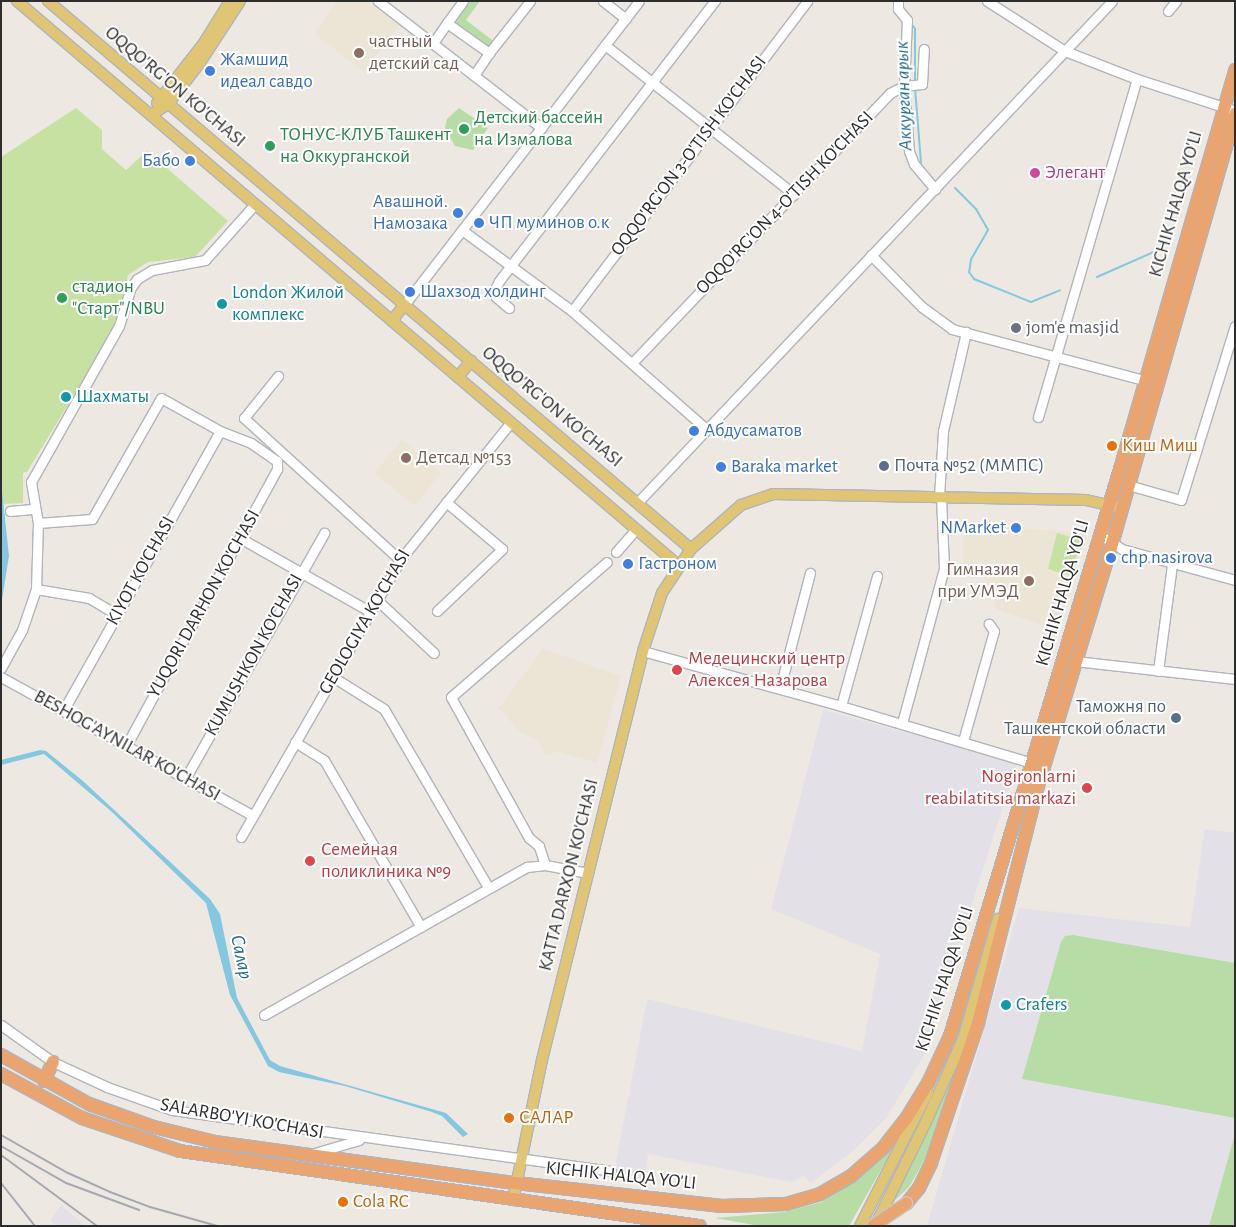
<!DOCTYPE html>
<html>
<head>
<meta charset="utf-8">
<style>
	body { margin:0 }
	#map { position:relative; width:1236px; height:1227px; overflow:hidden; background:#ede8e2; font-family:"Alegreya Sans",sans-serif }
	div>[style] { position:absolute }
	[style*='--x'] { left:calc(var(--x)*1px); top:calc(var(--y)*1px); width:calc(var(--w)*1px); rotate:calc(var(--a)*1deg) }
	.industrial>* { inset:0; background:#e3e1e7 }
	.education>* { inset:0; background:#ece4d4 }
	.green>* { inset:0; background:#b8dca6 }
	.pitch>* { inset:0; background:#c7e1a3 }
	.water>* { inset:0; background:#83c8e0 }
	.stream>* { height:2px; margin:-1px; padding:0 1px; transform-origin:1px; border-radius:1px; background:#83c8e0 }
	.roads { filter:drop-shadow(1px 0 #b2b4bc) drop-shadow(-1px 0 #b2b4bc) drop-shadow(0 1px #b2b4bc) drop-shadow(0 -1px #b2b4bc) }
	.minor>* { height:9px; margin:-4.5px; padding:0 4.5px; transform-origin:4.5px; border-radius:4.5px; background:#fff }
	.major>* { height:10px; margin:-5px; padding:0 5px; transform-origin:5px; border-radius:5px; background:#e0c674 }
	.highway>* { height:12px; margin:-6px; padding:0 6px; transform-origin:6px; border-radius:6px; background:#eaa46f }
	.rail>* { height:2px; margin:-1px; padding:0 1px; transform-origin:1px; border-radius:1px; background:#a5a7b5 }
	.bridges { filter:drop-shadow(1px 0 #c8c8c8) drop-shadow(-1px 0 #c8c8c8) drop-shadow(0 1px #c8c8c8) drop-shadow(0 -1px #c8c8c8) }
	.highway-bridge>* { height:12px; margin:-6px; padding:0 6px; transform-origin:6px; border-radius:6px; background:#eaa46f }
	.dots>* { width:14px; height:14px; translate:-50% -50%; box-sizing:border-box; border:2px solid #fff; border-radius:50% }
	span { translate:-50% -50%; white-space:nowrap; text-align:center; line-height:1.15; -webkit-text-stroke:4px #fff; paint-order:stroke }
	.education-label { font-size:19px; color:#785e54 }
	.left { translate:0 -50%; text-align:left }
	.right { translate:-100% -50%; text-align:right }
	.shop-label { font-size:19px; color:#366cbe }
	.street-label { font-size:19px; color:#2d2d2d }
	.leisure-label { font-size:19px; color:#27864d }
	.hotel-label { font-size:19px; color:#b23c85 }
	.culture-label { font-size:19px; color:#0d838f }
	.worship-label { font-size:19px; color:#5b616d }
	.food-label { font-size:19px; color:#c56008 }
	.service-label { font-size:19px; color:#4e5e75 }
	.health-label { font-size:19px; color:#be3a42 }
	.water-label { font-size:20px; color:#20698f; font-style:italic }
	.frame { position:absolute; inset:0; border:2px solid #2d2d2d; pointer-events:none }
</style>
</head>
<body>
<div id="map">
	<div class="industrial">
		<i style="clip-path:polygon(823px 710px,1017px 763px,923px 1057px,887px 1117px,854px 1150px,811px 1183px,803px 1176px,791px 1182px,648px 1154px,644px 1179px,614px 1172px,647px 999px,862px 1051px,880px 954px,771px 909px)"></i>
		<i style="clip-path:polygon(1205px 829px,1235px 833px,1235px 1226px,927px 1226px,1019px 908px,1190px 927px)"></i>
		<i style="clip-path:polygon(61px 1205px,85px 1226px,55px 1226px,51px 1219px)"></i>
	</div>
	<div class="education">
		<i style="clip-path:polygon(337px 1px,367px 1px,399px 25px,364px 72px,314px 33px)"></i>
		<i style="clip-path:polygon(402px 440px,441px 473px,414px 506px,375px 473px)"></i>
		<i style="clip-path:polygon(963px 524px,1086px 533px,1058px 631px,996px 609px,992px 591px,979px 570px,963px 566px)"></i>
		<i style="clip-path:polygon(543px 649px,621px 676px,597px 763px,557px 751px,546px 756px,538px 741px,518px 730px,499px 708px)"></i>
	</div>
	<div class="green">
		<i style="clip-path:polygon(460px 1px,480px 1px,466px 20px,496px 43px,490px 52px,446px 20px)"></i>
		<i style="clip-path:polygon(459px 108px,488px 128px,473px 150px,455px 146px,445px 128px,447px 119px)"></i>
		<i style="clip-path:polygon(1073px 935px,1235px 963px,1235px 1118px,1022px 1079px,1061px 942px,1065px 936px)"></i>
		<i style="clip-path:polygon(952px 1079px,923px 1163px,909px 1187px,889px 1206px)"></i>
		<i style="clip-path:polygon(1235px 1134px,1235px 1226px,1209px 1226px)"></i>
		<i style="clip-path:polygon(898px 1140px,849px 1226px,760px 1226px,715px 1218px,784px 1212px,822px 1202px,863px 1175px)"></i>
	</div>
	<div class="pitch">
		<i style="clip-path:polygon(76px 108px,102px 130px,102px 149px,126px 170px,147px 151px,228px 221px,195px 257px,148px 262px,128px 275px,119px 321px,27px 472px,23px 473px,23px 503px,1px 504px,1px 157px)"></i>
		<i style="clip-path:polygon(1057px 533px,1081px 540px,1071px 576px,1048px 569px)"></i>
	</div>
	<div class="water">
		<i style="clip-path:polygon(1px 481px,9px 556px,1px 606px,2px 537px)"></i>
		<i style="clip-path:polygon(40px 750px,46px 751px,83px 781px,210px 899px,220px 914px,237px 998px,270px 1060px,280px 1066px,446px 1113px,468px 1134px,463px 1137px,442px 1116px,432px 1112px,345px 1086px,279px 1072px,268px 1066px,230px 995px,206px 903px,112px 812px,44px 754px,1px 765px,1px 760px)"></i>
	</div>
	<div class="stream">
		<i style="--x:903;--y:1;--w:8;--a:90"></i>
		<i style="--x:910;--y:22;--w:9;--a:54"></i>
		<i style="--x:915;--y:29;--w:52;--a:90"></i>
		<i style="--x:915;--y:88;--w:75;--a:85.4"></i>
		<i style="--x:955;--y:188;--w:30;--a:45"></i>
		<i style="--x:976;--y:209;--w:24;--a:60"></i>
		<i style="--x:988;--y:230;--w:34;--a:120"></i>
		<i style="--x:971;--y:260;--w:12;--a:99"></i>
		<i style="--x:969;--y:272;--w:9;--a:54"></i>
		<i style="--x:974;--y:279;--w:61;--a:22"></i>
		<i style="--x:1031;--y:302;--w:31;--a:-22"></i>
		<i style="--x:1097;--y:277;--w:64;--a:-23.8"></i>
		<i style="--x:1156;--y:251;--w:10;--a:-11"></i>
	</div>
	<div class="roads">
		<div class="minor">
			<i style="--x:378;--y:1;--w:207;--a:37.8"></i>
			<i style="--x:603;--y:1;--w:29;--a:38"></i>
			<i style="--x:898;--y:1;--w:8;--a:90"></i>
			<i style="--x:898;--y:9;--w:14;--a:51"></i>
			<i style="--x:907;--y:20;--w:66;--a:92.6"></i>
			<i style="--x:904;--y:86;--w:65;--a:85.6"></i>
			<i style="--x:909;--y:151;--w:14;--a:69"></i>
			<i style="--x:914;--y:164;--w:33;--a:50"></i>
			<i style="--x:987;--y:1;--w:93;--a:32.7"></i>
			<i style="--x:1065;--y:51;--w:77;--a:21.3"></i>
			<i style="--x:1137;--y:79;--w:98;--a:17.9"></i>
			<i style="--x:1168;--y:11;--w:13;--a:-51"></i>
			<i style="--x:447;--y:23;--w:27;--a:-54"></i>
			<i style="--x:433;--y:43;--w:24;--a:-55"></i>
			<i style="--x:447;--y:23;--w:52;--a:35.5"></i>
			<i style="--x:489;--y:53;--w:27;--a:124"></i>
			<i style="--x:605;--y:45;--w:241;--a:38.3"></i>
			<i style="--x:489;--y:53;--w:66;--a:-51.7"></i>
			<i style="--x:462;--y:230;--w:137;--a:36.4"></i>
			<i style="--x:572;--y:311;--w:177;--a:41.3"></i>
			<i style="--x:871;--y:255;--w:73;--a:45.6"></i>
			<i style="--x:922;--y:307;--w:37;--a:36"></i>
			<i style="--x:952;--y:329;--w:199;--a:14.9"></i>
			<i style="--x:404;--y:305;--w:384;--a:-52.3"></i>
			<i style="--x:509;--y:308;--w:17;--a:-140"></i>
			<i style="--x:496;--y:297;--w:6;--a:-108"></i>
			<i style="--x:494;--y:291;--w:11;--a:-63"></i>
			<i style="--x:499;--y:281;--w:354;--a:-52.4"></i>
			<i style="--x:572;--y:311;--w:389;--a:-52.8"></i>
			<i style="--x:632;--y:363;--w:373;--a:-46.3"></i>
			<i style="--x:890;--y:93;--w:16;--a:-27"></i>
			<i style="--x:904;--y:86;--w:18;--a:-6"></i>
			<i style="--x:922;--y:84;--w:35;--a:-87"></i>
			<i style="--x:278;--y:376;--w:54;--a:129"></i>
			<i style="--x:244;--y:418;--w:211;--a:42.3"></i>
			<i style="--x:1038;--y:417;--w:352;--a:-73.7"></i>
			<i style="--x:1128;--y:485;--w:55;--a:15.8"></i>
			<i style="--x:1181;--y:500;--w:182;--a:-72.8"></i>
			<i style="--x:939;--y:497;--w:66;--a:-86.5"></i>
			<i style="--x:943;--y:431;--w:102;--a:-76.9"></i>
			<i style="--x:637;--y:503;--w:691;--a:-46.58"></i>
			<i style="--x:10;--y:511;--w:25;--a:-5"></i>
			<i style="--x:38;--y:523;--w:54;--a:-4.2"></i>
			<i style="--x:92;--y:519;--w:139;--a:-60.3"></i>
			<i style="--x:161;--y:398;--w:68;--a:29.2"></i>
			<i style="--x:220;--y:431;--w:33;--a:21"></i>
			<i style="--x:251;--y:443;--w:32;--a:35"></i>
			<i style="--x:277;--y:461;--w:8;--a:90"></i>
			<i style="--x:277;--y:469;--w:315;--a:118.6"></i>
			<i style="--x:1099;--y:534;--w:27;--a:33"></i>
			<i style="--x:1122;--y:549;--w:117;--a:15.3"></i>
			<i style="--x:240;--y:538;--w:148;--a:29.5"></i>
			<i style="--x:616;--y:552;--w:30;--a:-49"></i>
			<i style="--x:36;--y:589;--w:54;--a:9.6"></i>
			<i style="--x:89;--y:598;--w:31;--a:31"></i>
			<i style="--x:376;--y:599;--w:79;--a:43"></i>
			<i style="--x:437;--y:611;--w:90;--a:-43.6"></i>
			<i style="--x:502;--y:549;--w:73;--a:-140"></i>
			<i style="--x:643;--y:651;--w:205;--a:15.5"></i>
			<i style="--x:841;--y:706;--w:199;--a:16.6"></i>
			<i style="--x:1075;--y:661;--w:161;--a:6.4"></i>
			<i style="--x:1;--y:668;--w:43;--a:-61.1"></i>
			<i style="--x:22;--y:630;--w:43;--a:-71.1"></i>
			<i style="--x:36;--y:589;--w:66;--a:-88.3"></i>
			<i style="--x:38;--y:523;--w:42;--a:-99.7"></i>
			<i style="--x:31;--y:482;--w:179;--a:-60.6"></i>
			<i style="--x:119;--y:326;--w:39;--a:-73"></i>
			<i style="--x:130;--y:289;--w:12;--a:-55"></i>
			<i style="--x:137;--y:279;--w:17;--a:-31"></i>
			<i style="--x:152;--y:270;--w:54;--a:-10.7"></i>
			<i style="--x:205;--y:260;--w:75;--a:-48.2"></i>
			<i style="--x:1158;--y:671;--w:108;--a:-82.5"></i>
			<i style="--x:1;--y:677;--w:286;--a:28.8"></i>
			<i style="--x:333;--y:677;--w:60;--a:32.1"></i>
			<i style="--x:384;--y:709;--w:206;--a:59.7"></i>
			<i style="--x:780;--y:688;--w:119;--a:-75.4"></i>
			<i style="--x:841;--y:706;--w:135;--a:-74.5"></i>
			<i style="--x:63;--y:711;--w:321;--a:-60.7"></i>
			<i style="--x:902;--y:723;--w:161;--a:-74.8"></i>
			<i style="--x:944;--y:568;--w:71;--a:-92.4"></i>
			<i style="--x:963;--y:741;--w:114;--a:-74.3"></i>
			<i style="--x:994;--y:631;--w:9;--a:-126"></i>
			<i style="--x:295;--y:742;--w:34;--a:32"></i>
			<i style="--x:324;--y:760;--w:193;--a:59.9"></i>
			<i style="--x:185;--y:779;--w:283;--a:-60.5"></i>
			<i style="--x:241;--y:837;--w:319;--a:-60.1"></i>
			<i style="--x:400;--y:560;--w:177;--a:-51.2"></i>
			<i style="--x:545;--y:865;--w:20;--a:-108"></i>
			<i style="--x:539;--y:846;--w:13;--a:-141"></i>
			<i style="--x:529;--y:838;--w:161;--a:-119"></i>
			<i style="--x:451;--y:697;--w:206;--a:-40.9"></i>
			<i style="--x:264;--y:1015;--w:302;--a:-29.4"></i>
			<i style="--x:527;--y:867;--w:18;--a:-6"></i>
			<i style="--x:545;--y:865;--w:44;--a:10.5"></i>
			<i style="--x:1;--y:1025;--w:64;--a:35.4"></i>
			<i style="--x:53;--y:1062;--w:60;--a:24.8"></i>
			<i style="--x:107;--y:1087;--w:69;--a:19.5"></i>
			<i style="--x:172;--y:1110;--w:443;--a:7.9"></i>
			<i style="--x:311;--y:1154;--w:50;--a:-16.3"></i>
		</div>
		<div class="major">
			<i style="--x:17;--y:1;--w:869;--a:40.47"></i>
			<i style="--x:48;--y:1;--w:845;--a:40.44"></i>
			<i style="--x:157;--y:103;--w:76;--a:-51.9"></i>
			<i style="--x:204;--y:43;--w:49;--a:-58.2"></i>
			<i style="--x:151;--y:115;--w:20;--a:-33"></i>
			<i style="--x:168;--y:104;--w:51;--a:-52.2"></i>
			<i style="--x:199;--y:64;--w:75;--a:-56.9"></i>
			<i style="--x:392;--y:321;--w:20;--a:-53"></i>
			<i style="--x:458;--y:377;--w:21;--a:-51"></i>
			<i style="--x:513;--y:1200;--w:143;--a:-78.3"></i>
			<i style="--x:542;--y:1060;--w:421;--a:-76.1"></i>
			<i style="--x:643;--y:651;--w:61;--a:-71.9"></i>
			<i style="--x:662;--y:593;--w:53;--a:-56.6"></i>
			<i style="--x:691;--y:549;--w:67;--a:-41.3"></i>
			<i style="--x:741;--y:505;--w:34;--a:-19"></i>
			<i style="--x:773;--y:494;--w:313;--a:1.1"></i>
			<i style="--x:1086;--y:500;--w:31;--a:13"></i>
			<i style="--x:860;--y:1226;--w:150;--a:-63.1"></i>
			<i style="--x:875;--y:1226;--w:116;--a:-63.9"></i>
			<i style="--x:926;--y:1122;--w:91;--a:-66"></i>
			<i style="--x:963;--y:1039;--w:125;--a:-73.7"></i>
		</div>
		<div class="highway">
			<i style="--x:1;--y:1055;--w:101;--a:29.1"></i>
			<i style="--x:89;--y:1104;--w:69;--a:19.5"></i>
			<i style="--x:154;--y:1127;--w:63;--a:13.8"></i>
			<i style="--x:215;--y:1142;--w:304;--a:7.8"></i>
			<i style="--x:516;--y:1183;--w:207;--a:6.4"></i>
			<i style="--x:722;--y:1206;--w:64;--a:-1.8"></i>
			<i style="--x:786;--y:1204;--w:35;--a:-16"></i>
			<i style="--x:820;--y:1194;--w:34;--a:-30"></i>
			<i style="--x:850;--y:1177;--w:44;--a:-41.3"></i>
			<i style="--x:883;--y:1148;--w:37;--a:-52"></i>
			<i style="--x:906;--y:1119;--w:42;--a:-58.6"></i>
			<i style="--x:928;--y:1083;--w:52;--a:-64.9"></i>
			<i style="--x:950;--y:1036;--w:602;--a:-73.31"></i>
			<i style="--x:1123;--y:459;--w:405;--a:-73.9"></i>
			<i style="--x:1;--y:1074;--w:92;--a:28.5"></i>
			<i style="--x:82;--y:1118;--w:103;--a:18.6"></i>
			<i style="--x:180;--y:1151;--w:525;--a:8.21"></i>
			<i style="--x:44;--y:1081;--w:21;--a:-65"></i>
			<i style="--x:906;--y:1204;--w:21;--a:-51"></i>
			<i style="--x:919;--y:1188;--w:28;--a:-64"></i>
			<i style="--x:931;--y:1163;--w:148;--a:-71.4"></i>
			<i style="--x:978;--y:1023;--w:244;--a:-75.8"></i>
			<i style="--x:1038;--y:786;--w:246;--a:-73"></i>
			<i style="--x:1110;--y:551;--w:455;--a:-74"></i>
		</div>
	</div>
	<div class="rail">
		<i style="--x:1;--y:1135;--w:77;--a:29.6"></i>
		<i style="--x:68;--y:1173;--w:46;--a:24.3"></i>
		<i style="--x:110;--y:1192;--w:43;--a:20.6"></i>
		<i style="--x:150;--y:1207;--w:70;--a:15.8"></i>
		<i style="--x:1;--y:1146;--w:75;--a:29.6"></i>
		<i style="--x:66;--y:1183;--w:78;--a:20.3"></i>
		<i style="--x:1;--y:1155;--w:119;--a:36.5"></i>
		<i style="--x:1;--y:1183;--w:55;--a:51.7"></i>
	</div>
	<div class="bridges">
		<div class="highway-bridge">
			<i style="--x:873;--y:1226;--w:40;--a:-34"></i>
		</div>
	</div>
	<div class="dots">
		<i style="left:359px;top:53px;background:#8d6e63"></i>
		<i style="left:210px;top:71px;background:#3f7fe0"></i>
		<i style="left:464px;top:129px;background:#2e9e5b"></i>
		<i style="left:270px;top:146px;background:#2e9e5b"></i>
		<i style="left:190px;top:161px;background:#3f7fe0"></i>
		<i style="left:1035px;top:173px;background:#d1479c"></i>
		<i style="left:458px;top:213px;background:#3f7fe0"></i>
		<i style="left:479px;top:223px;background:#3f7fe0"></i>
		<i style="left:410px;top:292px;background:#3f7fe0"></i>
		<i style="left:62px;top:298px;background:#2e9e5b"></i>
		<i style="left:222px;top:304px;background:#0f9aa8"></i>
		<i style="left:1016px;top:328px;background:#6b7280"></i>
		<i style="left:66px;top:397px;background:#0f9aa8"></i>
		<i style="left:694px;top:431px;background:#3f7fe0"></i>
		<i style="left:1112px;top:446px;background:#e8710a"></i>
		<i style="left:406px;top:458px;background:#8d6e63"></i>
		<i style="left:884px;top:466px;background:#5c6f8a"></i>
		<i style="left:721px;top:467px;background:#3f7fe0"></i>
		<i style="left:1016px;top:528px;background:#3f7fe0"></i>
		<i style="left:1111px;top:558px;background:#3f7fe0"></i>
		<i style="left:628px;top:564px;background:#3f7fe0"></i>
		<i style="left:1029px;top:581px;background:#8d6e63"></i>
		<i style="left:677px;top:670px;background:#e0444e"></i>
		<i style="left:1176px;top:718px;background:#5c6f8a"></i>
		<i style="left:1087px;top:788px;background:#e0444e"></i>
		<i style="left:310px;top:861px;background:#e0444e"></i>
		<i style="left:1006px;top:1005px;background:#0f9aa8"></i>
		<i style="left:509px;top:1118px;background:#e8710a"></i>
		<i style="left:343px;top:1202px;background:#e8710a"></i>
	</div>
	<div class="education-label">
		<span class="left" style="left:369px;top:53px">частный<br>детский сад</span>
		<span class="left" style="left:416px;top:458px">Детсад №153</span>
		<span class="right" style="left:1019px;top:581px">Гимназия<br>при УМЭД</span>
	</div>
	<div class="shop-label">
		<span class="left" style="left:220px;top:71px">Жамшид<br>идеал савдо</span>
		<span class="right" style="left:180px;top:161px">Бабо</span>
		<span class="right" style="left:448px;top:213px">Авашной.<br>Намозака</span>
		<span class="left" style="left:489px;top:223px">ЧП муминов о.к</span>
		<span class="left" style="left:420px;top:292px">Шахзод холдинг</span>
		<span class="left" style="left:704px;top:431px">Абдусаматов</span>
		<span class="left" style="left:731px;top:467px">Baraka market</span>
		<span class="right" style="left:1006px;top:528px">NMarket</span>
		<span class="left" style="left:1121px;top:558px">chp nasirova</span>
		<span class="left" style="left:638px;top:564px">Гастроном</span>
	</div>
	<div class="street-label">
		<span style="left:175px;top:87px;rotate:40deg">OQQO'RG'ON KO'CHASI</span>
		<span style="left:689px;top:156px;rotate:-53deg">OQQO'RG'ON 3-O'TISH KO'CHASI</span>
		<span style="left:785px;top:203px;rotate:-46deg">OQQO'RG'ON 4-O'TISH KO'CHASI</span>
		<span style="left:1176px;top:204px;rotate:-74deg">KICHIK HALQA YO'LI</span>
		<span style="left:552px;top:407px;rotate:40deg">OQQO'RG'ON KO'CHASI</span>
		<span style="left:141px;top:571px;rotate:-61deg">KIYOT KO'CHASI</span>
		<span style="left:1063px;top:593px;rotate:-74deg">KICHIK HALQA YO'LI</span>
		<span style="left:204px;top:604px;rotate:-61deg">YUQORI DARHON KO'CHASI</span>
		<span style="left:365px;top:622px;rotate:-60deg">GEOLOGIYA KO'CHASI</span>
		<span style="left:254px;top:655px;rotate:-61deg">KUMUSHKON KO'CHASI</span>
		<span style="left:127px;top:746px;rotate:29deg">BESHOG'AYNILAR KO'CHASI</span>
		<span style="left:569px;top:875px;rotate:-76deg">KATTA DARXON KO'CHASI</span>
		<span style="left:945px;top:979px;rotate:-72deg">KICHIK HALQA YO'LI</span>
		<span style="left:242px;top:1119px;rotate:10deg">SALARBO'YI KO'CHASI</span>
		<span style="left:621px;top:1176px;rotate:6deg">KICHIK HALQA YO'LI</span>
	</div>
	<div class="leisure-label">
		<span class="left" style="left:474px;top:129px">Детский бассейн<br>на Измалова</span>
		<span class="left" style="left:280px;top:146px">ТОНУС-КЛУБ Ташкент<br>на Оккурганской</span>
		<span class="left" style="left:72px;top:298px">стадион<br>"Старт"/NBU</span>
	</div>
	<div class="hotel-label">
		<span class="left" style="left:1045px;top:173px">Элегант</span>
	</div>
	<div class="culture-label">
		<span class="left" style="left:232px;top:304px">London Жилой<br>комплекс</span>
		<span class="left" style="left:76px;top:397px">Шахматы</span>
		<span class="left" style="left:1016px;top:1005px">Crafers</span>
	</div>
	<div class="worship-label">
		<span class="left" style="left:1026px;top:328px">jom'e masjid</span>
	</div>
	<div class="food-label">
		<span class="left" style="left:1122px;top:446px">Киш Миш</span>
		<span class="left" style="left:519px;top:1118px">САЛАР</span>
		<span class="left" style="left:353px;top:1202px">Cola RC</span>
	</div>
	<div class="service-label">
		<span class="left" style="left:894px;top:466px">Почта №52 (ММПС)</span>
		<span class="right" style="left:1166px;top:718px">Таможня по<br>Ташкентской области</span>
	</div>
	<div class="health-label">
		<span class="left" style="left:688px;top:670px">Медецинский центр<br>Алексея Назарова</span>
		<span class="right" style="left:1076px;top:788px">Nogironlarni<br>reabilatitsia markazi</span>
		<span class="left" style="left:321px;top:861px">Семейная<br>поликлиника №9</span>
	</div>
	<div class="water-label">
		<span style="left:904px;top:96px;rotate:-92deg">Аккурган арык</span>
		<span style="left:241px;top:957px;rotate:78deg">Салар</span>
	</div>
	<div class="frame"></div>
</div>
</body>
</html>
